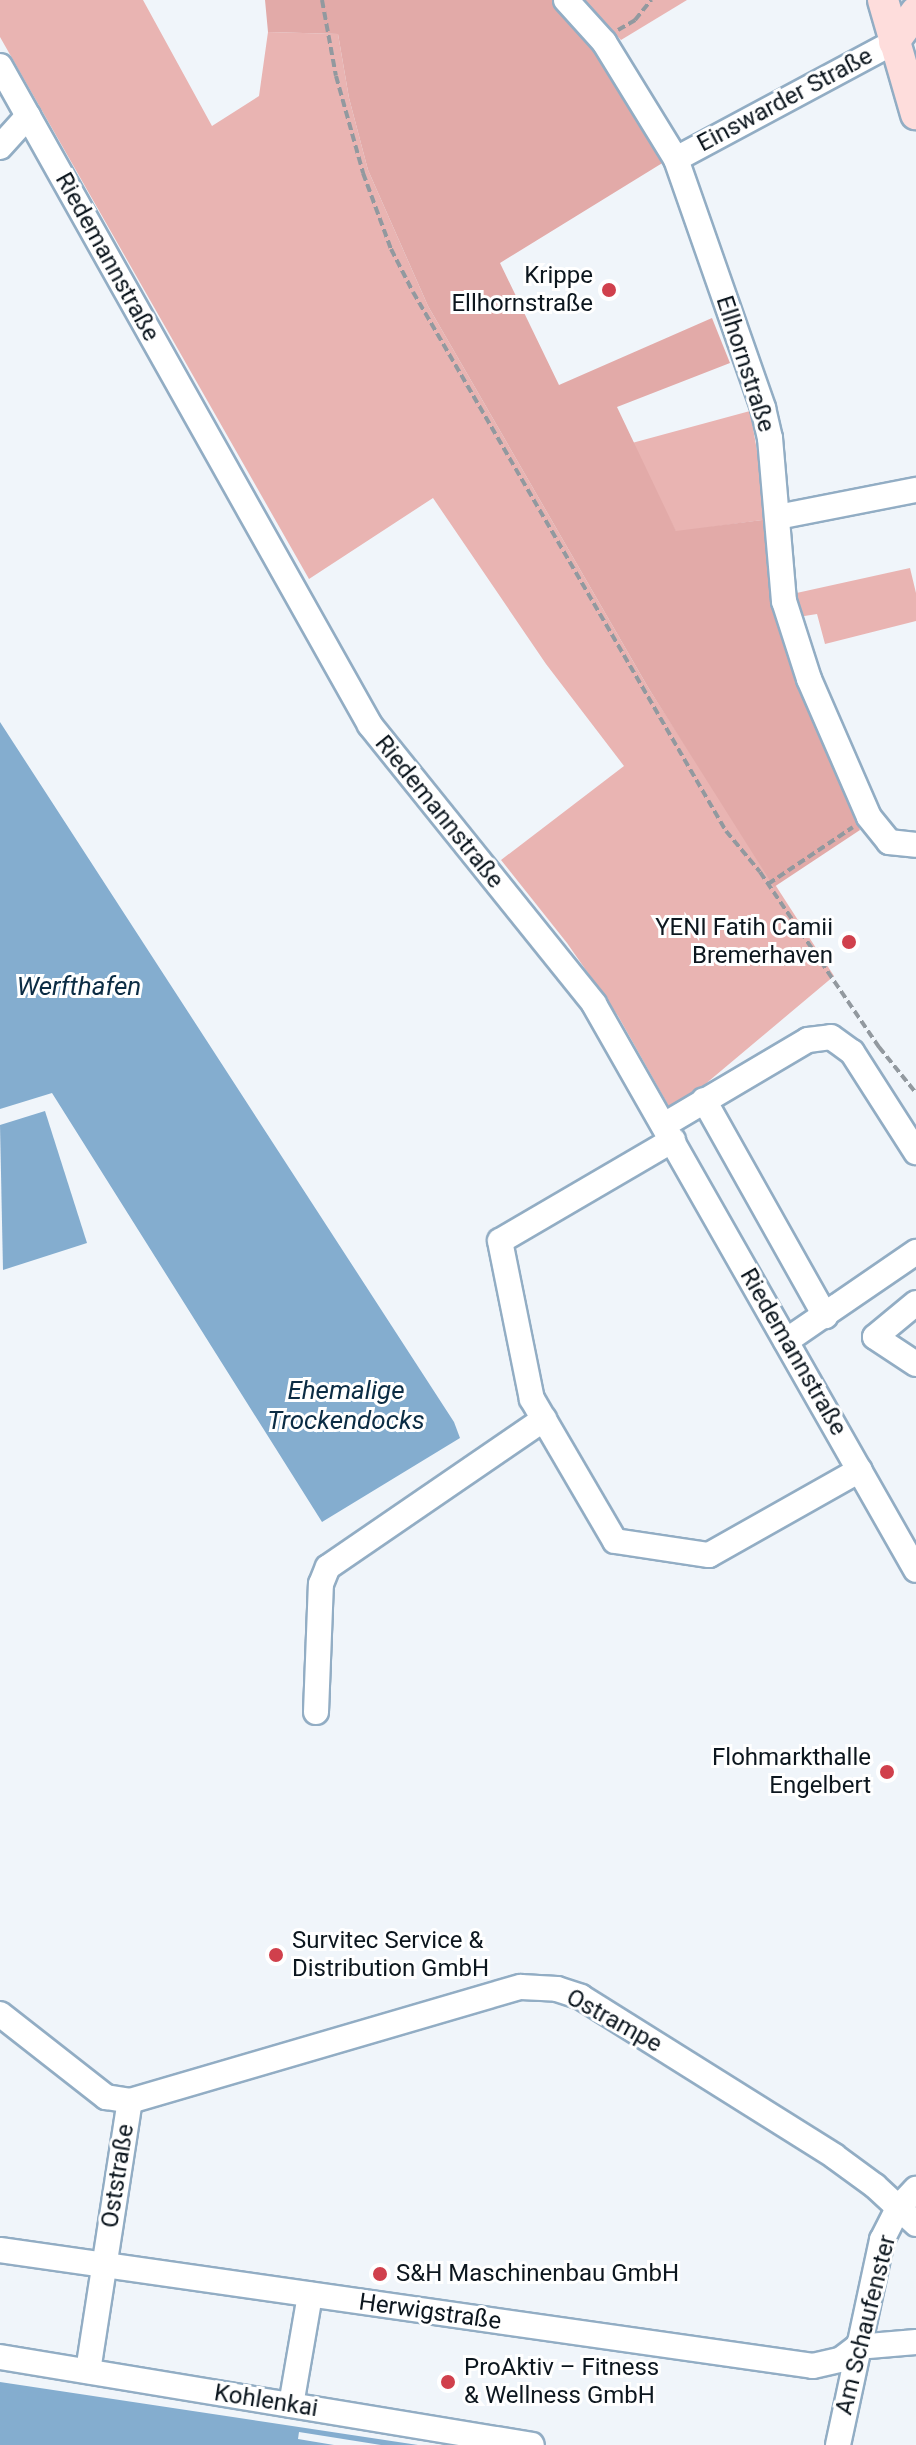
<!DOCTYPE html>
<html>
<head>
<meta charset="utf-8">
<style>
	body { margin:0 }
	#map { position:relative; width:916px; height:2445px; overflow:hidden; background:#f0f5fa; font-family:Roboto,sans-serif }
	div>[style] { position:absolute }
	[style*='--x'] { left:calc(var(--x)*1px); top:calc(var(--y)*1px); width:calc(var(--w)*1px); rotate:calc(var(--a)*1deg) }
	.green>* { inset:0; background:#e9b4b2 }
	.forest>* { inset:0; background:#e2aaa8 }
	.water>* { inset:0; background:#84adcf }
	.pier>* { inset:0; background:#f0f5fa }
	.path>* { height:4px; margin-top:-2px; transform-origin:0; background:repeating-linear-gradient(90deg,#92999f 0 8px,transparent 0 12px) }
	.roads { filter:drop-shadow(2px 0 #92adc4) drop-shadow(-2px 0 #92adc4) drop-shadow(0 2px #92adc4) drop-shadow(0 -2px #92adc4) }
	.minor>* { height:24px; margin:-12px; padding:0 12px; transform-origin:12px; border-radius:12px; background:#fff }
	.major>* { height:30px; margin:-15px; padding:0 15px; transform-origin:15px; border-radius:15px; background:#fedddc }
	.dots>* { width:22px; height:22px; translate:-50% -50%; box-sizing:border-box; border:4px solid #fff; border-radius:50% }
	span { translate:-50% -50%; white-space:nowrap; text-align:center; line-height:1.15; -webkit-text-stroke:6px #fff; paint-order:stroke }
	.street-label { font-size:24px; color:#0c161e }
	.poi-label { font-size:24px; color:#0c161e }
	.right { translate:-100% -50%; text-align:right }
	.left { translate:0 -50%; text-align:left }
	.water-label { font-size:26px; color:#0b2c44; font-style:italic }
</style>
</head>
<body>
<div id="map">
	<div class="green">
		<i style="clip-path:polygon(0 0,143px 0,212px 126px,259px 96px,268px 32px,338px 34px,349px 98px,368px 170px,428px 306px,649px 689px,834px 976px,672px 1112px,618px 1016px,567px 943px,501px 860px,624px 766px,546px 664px,433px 498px,309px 579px,0 37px)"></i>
		<i style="clip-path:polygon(582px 0,687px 0,621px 40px)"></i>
		<i style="clip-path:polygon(750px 411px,769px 519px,676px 532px,632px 443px)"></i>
		<i style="clip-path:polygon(910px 568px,916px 593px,916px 621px,825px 644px,817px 614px,798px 617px,792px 594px)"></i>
	</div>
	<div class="forest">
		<i style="clip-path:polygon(265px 0,554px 0,601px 59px,664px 162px,500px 263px,559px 385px,712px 318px,730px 363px,617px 407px,676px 531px,769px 519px,803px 679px,860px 830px,774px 887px,649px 689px,428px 306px,368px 170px,349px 98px,338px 34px,268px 32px)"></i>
	</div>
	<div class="water">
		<i style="clip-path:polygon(0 722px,454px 1422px,460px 1438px,322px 1522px,52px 1093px,0 1109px)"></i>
		<i style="clip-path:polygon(45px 1111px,87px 1243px,3px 1270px,0 1125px)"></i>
		<i style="clip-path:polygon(0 2382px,418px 2445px,0 2445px)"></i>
	</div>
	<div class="pier">
		<i style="clip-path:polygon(299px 2432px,381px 2445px,334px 2445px,298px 2439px)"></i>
	</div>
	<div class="path">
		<i style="--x:322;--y:0;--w:77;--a:79.6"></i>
		<i style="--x:336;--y:76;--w:101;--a:74.4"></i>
		<i style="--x:363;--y:173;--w:81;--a:69.8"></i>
		<i style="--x:391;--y:249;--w:48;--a:62.9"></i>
		<i style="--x:413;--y:292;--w:623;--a:59.86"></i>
		<i style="--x:726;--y:831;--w:53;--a:50.3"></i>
		<i style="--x:760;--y:872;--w:212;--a:55.8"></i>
		<i style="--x:879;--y:1047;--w:59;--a:51.2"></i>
		<i style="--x:618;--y:30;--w:20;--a:-30"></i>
		<i style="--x:635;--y:20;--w:26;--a:-51"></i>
		<i style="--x:768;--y:884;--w:102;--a:-33.8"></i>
	</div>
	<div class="roads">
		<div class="minor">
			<i style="--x:566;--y:0;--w:57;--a:47.9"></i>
			<i style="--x:604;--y:42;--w:137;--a:58.4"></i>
			<i style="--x:676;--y:159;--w:264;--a:70.7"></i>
			<i style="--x:763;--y:408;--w:31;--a:77"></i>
			<i style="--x:770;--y:438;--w:164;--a:85.1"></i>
			<i style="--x:784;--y:601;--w:82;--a:72.2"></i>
			<i style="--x:809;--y:679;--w:150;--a:66.5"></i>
			<i style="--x:869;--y:817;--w:32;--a:51"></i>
			<i style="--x:889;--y:842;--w:27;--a:6"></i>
			<i style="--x:0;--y:66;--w:756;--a:60.69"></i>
			<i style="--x:370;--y:725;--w:358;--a:51.2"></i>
			<i style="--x:594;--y:1004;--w:651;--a:60.36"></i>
			<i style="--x:0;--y:147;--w:42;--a:-47.9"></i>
			<i style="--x:676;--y:159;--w:247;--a:-28.2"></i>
			<i style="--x:778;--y:517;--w:141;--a:-11.1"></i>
			<i style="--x:704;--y:1100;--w:248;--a:60.7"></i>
			<i style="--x:664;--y:1125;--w:167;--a:-30.6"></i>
			<i style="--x:808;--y:1040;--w:23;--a:-7"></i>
			<i style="--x:831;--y:1037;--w:26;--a:36"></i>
			<i style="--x:852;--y:1052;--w:119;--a:57.4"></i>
			<i style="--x:673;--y:1140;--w:200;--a:149.7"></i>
			<i style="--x:500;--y:1241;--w:161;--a:78.6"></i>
			<i style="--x:532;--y:1399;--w:164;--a:59.7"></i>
			<i style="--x:615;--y:1541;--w:95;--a:8.5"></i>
			<i style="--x:709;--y:1555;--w:173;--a:-29.4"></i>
			<i style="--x:916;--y:1303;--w:53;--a:140.3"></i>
			<i style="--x:875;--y:1337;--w:49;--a:33.4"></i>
			<i style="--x:786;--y:1341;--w:158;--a:-34.4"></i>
			<i style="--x:316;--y:1712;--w:128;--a:-87.8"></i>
			<i style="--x:321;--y:1584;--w:18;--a:-68"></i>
			<i style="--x:328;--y:1567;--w:262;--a:-34.4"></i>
			<i style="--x:0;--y:2014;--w:135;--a:38.1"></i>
			<i style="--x:106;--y:2097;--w:24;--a:9"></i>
			<i style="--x:130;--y:2101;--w:407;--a:-16.3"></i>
			<i style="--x:521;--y:1987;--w:36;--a:3"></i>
			<i style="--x:557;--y:1989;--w:25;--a:18"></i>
			<i style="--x:581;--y:1997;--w:299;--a:32.1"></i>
			<i style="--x:834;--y:2156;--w:51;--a:36.2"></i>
			<i style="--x:875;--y:2186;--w:56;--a:42.8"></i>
			<i style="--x:0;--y:2250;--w:821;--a:8.12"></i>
			<i style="--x:813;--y:2366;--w:28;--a:-13"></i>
			<i style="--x:840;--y:2360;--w:21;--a:-37"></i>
			<i style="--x:857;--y:2347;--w:59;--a:-4.8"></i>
			<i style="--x:0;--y:2357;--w:539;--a:9.39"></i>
			<i style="--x:88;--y:2371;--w:273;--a:-81.2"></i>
			<i style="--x:291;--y:2405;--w:112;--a:-80.2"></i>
			<i style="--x:838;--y:2445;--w:210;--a:-77.9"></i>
			<i style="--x:882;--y:2240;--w:37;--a:-63"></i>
			<i style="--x:899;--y:2207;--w:25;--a:-47"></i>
		</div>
		<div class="major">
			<i style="--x:883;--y:0;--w:119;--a:73.9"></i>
			<i style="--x:894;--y:42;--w:37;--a:-54"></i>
		</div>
	</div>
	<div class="dots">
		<i style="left:609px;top:290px;background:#d0404c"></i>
		<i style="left:849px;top:942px;background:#d0404c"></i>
		<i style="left:887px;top:1772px;background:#d0404c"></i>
		<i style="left:276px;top:1955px;background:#d0404c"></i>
		<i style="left:380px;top:2274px;background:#d0404c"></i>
		<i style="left:448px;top:2382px;background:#d0404c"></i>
	</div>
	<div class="street-label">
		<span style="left:785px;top:100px;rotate:-28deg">Einswarder Straße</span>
		<span style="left:107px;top:257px;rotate:61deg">Riedemannstraße</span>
		<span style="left:745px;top:364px;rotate:72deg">Ellhornstraße</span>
		<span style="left:439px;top:812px;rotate:51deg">Riedemannstraße</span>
		<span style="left:793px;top:1352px;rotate:60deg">Riedemannstraße</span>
		<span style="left:614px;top:2021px;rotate:29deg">Ostrampe</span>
		<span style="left:118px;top:2176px;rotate:-81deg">Oststraße</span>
		<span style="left:430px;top:2312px;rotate:8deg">Herwigstraße</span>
		<span style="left:866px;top:2325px;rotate:-76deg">Am Schaufenster</span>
		<span style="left:266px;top:2401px;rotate:9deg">Kohlenkai</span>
	</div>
	<div class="poi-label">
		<span class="right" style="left:593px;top:290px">Krippe<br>Ellhornstraße</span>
		<span class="right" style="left:833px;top:942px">YENI Fatih Camii<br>Bremerhaven</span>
		<span class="right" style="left:871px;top:1772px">Flohmarkthalle<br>Engelbert</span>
		<span class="left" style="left:292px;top:1955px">Survitec Service &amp;<br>Distribution GmbH</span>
		<span class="left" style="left:396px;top:2274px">S&amp;H Maschinenbau GmbH</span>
		<span class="left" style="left:464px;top:2382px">ProAktiv – Fitness<br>&amp; Wellness GmbH</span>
	</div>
	<div class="water-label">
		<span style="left:79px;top:987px">Werfthafen</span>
		<span style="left:346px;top:1406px">Ehemalige<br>Trockendocks</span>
	</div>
</div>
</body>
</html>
